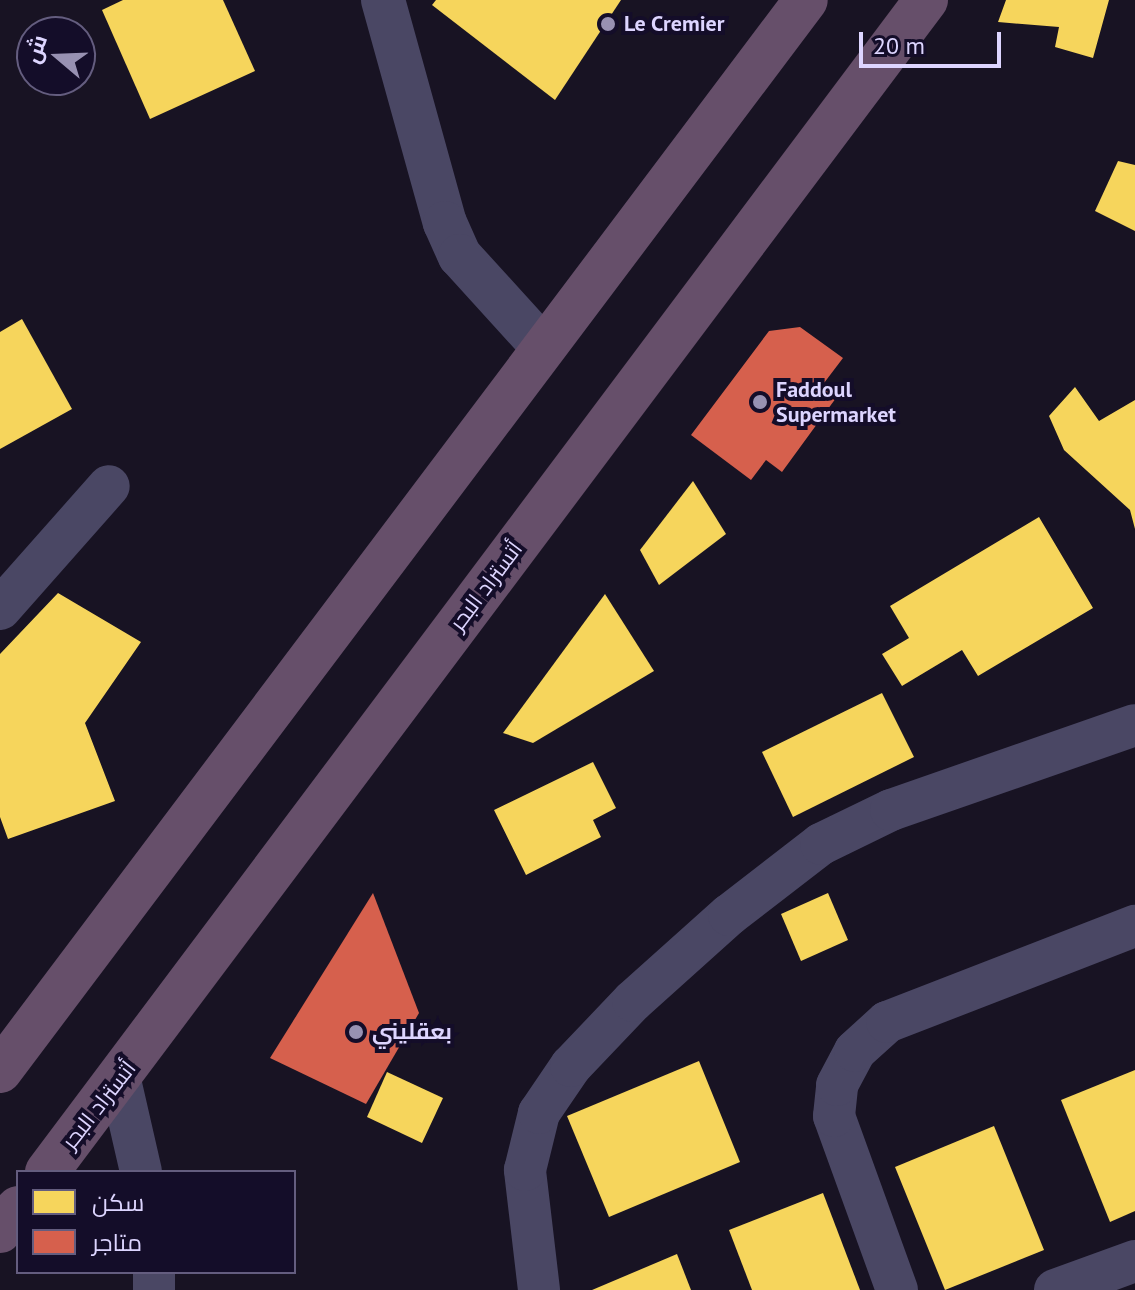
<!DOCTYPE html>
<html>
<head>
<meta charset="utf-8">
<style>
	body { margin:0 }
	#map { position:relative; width:1135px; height:1290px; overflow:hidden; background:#181323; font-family:"PT Sans",Cairo,sans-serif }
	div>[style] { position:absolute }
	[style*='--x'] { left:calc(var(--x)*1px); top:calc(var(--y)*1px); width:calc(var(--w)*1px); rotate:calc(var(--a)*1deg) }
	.homes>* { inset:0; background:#f6d55c }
	.shops>* { inset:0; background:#d6604d }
	.minor>* { height:42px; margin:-21px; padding:0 21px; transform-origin:21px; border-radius:21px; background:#4a4764 }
	.tertiary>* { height:44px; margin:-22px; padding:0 22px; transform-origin:22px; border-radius:22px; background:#4a4764 }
	.motorway>* { height:44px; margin:-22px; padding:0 22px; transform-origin:22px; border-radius:22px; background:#664f6a }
	.dots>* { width:22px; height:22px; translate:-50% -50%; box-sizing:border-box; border:4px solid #140d29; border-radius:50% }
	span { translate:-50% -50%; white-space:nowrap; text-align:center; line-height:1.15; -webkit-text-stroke:8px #140d29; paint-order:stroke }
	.poi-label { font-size:22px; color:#ddd5ff; font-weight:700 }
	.left { translate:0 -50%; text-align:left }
	.street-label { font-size:22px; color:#ddd5ff }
	.legend { position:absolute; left:16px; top:1170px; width:280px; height:104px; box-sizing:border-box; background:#140d29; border:2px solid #645d7f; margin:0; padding:10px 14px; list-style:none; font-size:24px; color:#ddd5ff }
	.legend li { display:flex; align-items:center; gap:16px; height:40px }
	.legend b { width:40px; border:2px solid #645d7f }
	.north { position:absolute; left:16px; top:16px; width:80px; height:80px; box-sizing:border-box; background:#140d29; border:2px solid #645d7f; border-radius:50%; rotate:289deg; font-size:22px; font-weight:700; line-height:32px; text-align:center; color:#ddd5ff }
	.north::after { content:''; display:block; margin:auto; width:28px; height:36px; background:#9891b2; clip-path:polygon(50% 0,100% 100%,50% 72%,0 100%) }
	.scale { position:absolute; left:859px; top:32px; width:142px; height:36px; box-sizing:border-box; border:4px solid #ddd5ff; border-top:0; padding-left:10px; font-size:24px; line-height:28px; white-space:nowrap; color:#ddd5ff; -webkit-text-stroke:6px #140d29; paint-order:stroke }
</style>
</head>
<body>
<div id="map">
	<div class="homes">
		<i style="clip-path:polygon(123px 0,223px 0,255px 71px,150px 119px,102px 10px)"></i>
		<i style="clip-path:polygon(436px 0,621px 0,555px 100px,432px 5px)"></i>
		<i style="clip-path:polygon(1006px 0,1109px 0,1093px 58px,1055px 47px,1059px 27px,998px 22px)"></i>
		<i style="clip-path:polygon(1118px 161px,1135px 165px,1135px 231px,1095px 211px)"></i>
		<i style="clip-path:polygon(22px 319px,72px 409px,0 449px,0 332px)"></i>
		<i style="clip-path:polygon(1075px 387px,1099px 421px,1135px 400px,1135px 529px,1130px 510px,1064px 450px,1049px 416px)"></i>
		<i style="clip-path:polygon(693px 481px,726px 534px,659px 585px,640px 550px)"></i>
		<i style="clip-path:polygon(1039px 517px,1093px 608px,978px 676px,962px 650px,902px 686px,882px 654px,909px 638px,890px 606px)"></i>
		<i style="clip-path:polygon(58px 593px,141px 642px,85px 723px,115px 801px,8px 839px,0 817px,0 654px)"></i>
		<i style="clip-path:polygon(605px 594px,654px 671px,533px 743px,503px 733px)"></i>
		<i style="clip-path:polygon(882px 693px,914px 757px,793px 817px,762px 752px)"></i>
		<i style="clip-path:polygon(593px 762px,616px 808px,593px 820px,601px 837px,526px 875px,494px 810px)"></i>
		<i style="clip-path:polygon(828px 893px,848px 940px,801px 961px,781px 914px)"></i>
		<i style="clip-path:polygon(699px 1061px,740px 1162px,609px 1217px,567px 1116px)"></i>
		<i style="clip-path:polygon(1135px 1070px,1135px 1211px,1110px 1222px,1061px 1100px)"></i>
		<i style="clip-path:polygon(387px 1072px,443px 1098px,422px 1143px,367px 1117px)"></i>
		<i style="clip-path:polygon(994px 1126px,1044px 1250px,945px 1290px,895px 1167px)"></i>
		<i style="clip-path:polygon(823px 1193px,860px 1290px,752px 1290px,729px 1230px)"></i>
		<i style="clip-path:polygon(677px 1254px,691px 1290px,592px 1290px)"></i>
	</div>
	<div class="shops">
		<i style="clip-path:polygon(800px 327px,843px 358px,821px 387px,836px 398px,782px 472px,766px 460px,751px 480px,691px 435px,769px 331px)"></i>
		<i style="clip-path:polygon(373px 893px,419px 1013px,366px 1104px,270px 1058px)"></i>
	</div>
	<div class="minor">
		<i style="--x:0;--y:609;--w:164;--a:-48.5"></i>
		<i style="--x:120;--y:1080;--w:94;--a:77.1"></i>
		<i style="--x:154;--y:1272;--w:18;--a:90"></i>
		<i style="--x:539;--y:1290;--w:121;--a:-96.7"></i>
		<i style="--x:525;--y:1170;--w:59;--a:-76.2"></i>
		<i style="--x:539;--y:1113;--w:57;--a:-55.8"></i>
		<i style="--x:571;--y:1066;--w:90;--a:-46.4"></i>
		<i style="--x:633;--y:1001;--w:129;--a:-41.9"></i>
		<i style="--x:729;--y:915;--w:116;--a:-37.7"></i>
		<i style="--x:821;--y:844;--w:78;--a:-25.9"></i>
		<i style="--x:891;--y:810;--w:258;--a:-19.2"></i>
		<i style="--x:897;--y:1290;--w:185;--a:-109.9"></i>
		<i style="--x:834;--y:1116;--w:31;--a:-84"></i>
		<i style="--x:837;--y:1085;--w:38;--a:-62"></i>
		<i style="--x:855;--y:1051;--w:43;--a:-42.2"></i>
		<i style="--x:887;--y:1022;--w:266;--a:-21.2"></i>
		<i style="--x:1055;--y:1290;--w:85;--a:-19.9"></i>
	</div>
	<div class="tertiary">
		<i style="--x:383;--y:0;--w:231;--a:74.5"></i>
		<i style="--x:445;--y:223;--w:36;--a:66"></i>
		<i style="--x:460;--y:256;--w:122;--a:47.7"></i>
	</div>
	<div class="motorway">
		<i style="--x:0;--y:1071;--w:1340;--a:-53.04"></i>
		<i style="--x:47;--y:1172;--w:1465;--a:-53.13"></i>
		<i style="--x:0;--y:1231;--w:29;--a:-52"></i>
	</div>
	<div class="dots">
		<i style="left:608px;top:24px;background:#9891b2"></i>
		<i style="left:760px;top:402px;background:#9891b2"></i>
		<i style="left:356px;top:1032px;background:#9891b2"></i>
	</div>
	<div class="poi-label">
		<span class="left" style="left:624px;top:24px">Le Cremier</span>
		<span class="left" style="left:776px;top:402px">Faddoul<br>Supermarket</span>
		<span class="left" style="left:372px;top:1032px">بعقليني</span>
	</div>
	<div class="street-label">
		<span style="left:486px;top:586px;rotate:-53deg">أتستراد البحر</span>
		<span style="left:99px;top:1105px;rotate:-52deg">أتستراد البحر</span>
	</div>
	<ul class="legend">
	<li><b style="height:22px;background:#f6d55c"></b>سكن</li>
	<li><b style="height:22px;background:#d6604d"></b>متاجر</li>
	</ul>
	<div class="north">ش</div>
	<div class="scale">20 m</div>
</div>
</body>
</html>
